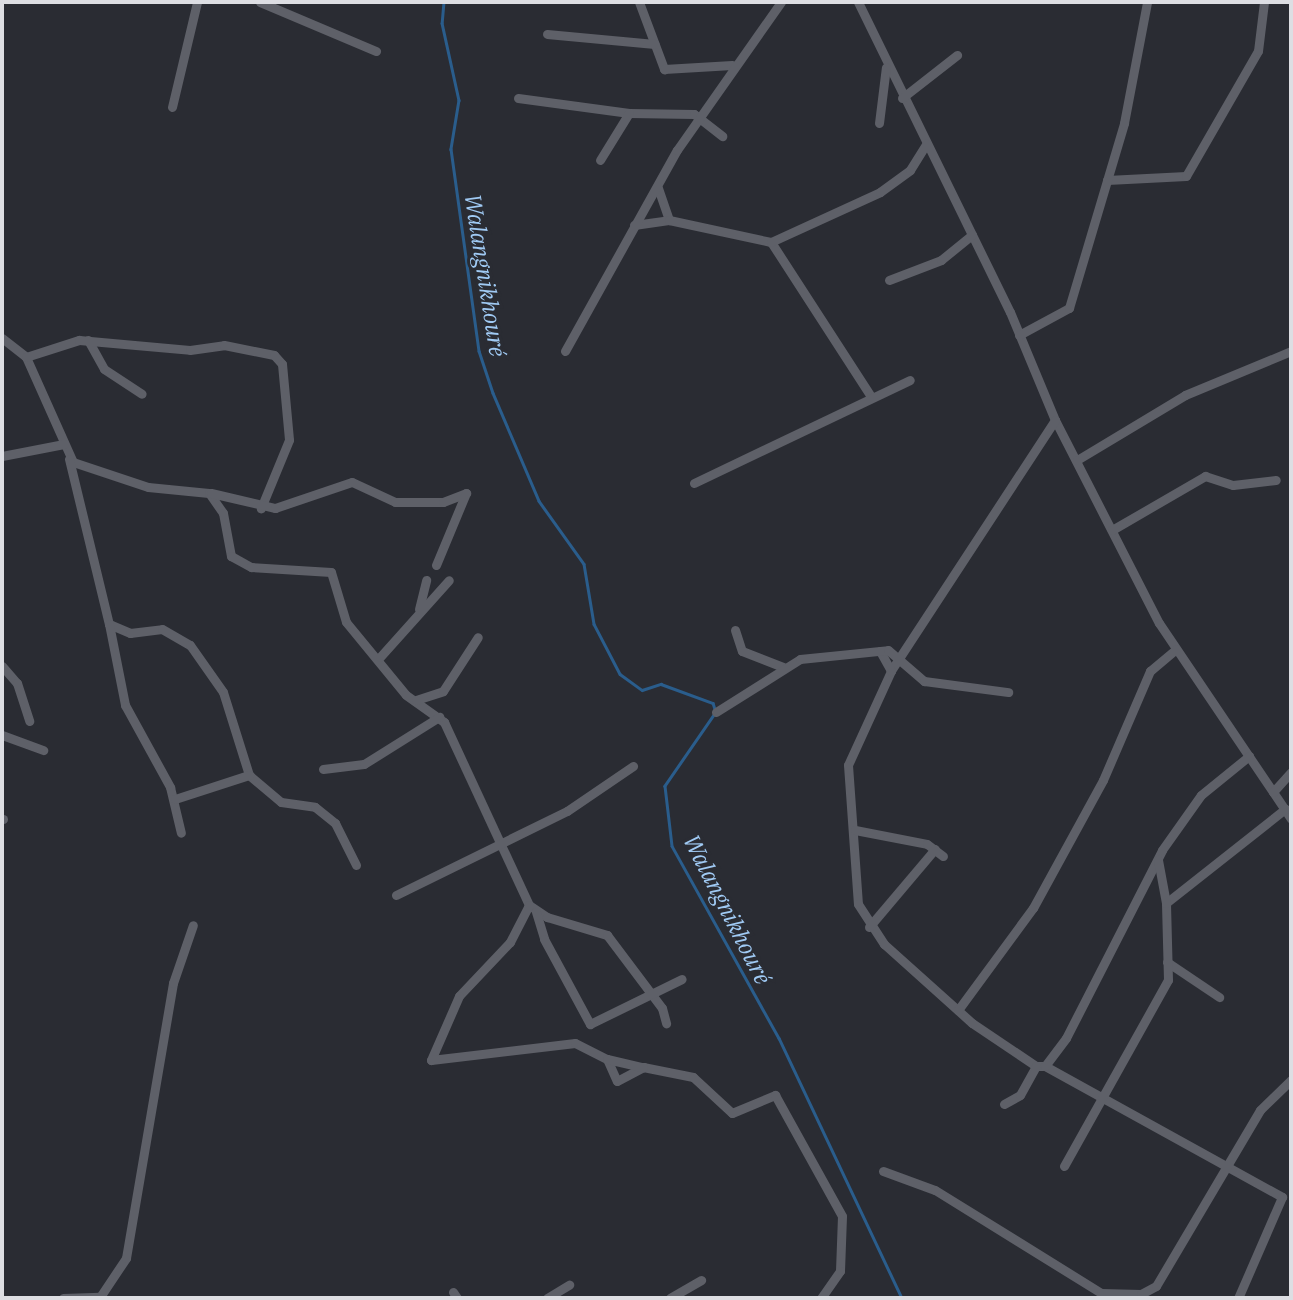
<!DOCTYPE html>
<html>
<head>
<meta charset="utf-8">
<style>
	body { margin:0 }
	#map { position:relative; width:1293px; height:1300px; overflow:hidden; background:#2a2c33; font-family:"IBM Plex Serif",serif }
	div>[style] { position:absolute }
	[style*='--x'] { left:calc(var(--x)*1px); top:calc(var(--y)*1px); width:calc(var(--w)*1px); rotate:calc(var(--a)*1deg) }
	.stream>* { height:2.5px; margin:-1.25px; padding:0 1.25px; transform-origin:1.25px; border-radius:1.25px; background:#2a5d8c }
	.minor>* { height:9px; margin:-4.5px; padding:0 4.5px; transform-origin:4.5px; border-radius:4.5px; background:#5e6068 }
	span { translate:-50% -50%; white-space:nowrap; text-align:center; line-height:1.15; -webkit-text-stroke:6px #2a2c33; paint-order:stroke }
	.water-label { font-size:23px; color:#a0caf4; font-style:italic }
	.frame { position:absolute; inset:0; border:4px solid #dddee3; pointer-events:none }
</style>
</head>
<body>
<div id="map">
	<div class="stream">
		<i style="--x:444;--y:2;--w:21;--a:95"></i>
		<i style="--x:442;--y:23;--w:79;--a:77.6"></i>
		<i style="--x:459;--y:100;--w:50;--a:99.3"></i>
		<i style="--x:451;--y:149;--w:204;--a:82.1"></i>
		<i style="--x:479;--y:351;--w:44;--a:71.6"></i>
		<i style="--x:493;--y:393;--w:117;--a:66.9"></i>
		<i style="--x:539;--y:501;--w:77;--a:54.5"></i>
		<i style="--x:584;--y:564;--w:61;--a:80.5"></i>
		<i style="--x:594;--y:624;--w:56;--a:62.5"></i>
		<i style="--x:620;--y:674;--w:27;--a:36"></i>
		<i style="--x:642;--y:690;--w:20;--a:-18"></i>
		<i style="--x:661;--y:684;--w:55;--a:20.1"></i>
		<i style="--x:713;--y:703;--w:9;--a:72"></i>
		<i style="--x:716;--y:712;--w:90;--a:124.6"></i>
		<i style="--x:665;--y:786;--w:60;--a:83.3"></i>
		<i style="--x:672;--y:846;--w:220;--a:60.9"></i>
		<i style="--x:779;--y:1038;--w:288;--a:64.7"></i>
	</div>
	<div class="minor">
		<i style="--x:260;--y:2;--w:126;--a:22.9"></i>
		<i style="--x:639;--y:2;--w:72;--a:69.5"></i>
		<i style="--x:664;--y:69;--w:68;--a:-3.4"></i>
		<i style="--x:858;--y:2;--w:345;--a:63.9"></i>
		<i style="--x:1010;--y:312;--w:117;--a:67.4"></i>
		<i style="--x:1055;--y:420;--w:228;--a:62.9"></i>
		<i style="--x:1159;--y:623;--w:236;--a:56"></i>
		<i style="--x:547;--y:34;--w:108;--a:5.3"></i>
		<i style="--x:518;--y:98;--w:112;--a:7.7"></i>
		<i style="--x:629;--y:113;--w:65;--a:0.9"></i>
		<i style="--x:694;--y:114;--w:36;--a:38"></i>
		<i style="--x:902;--y:98;--w:70;--a:-38"></i>
		<i style="--x:172;--y:107;--w:108;--a:-76.6"></i>
		<i style="--x:879;--y:123;--w:56;--a:-82.9"></i>
		<i style="--x:600;--y:160;--w:55;--a:-58.3"></i>
		<i style="--x:1107;--y:180;--w:79;--a:-2.9"></i>
		<i style="--x:1186;--y:176;--w:144;--a:-60.1"></i>
		<i style="--x:1258;--y:51;--w:49;--a:-83"></i>
		<i style="--x:658;--y:188;--w:34;--a:71"></i>
		<i style="--x:634;--y:225;--w:35;--a:-8"></i>
		<i style="--x:669;--y:220;--w:104;--a:12.2"></i>
		<i style="--x:771;--y:242;--w:182;--a:57.1"></i>
		<i style="--x:771;--y:242;--w:120;--a:-24.6"></i>
		<i style="--x:880;--y:192;--w:37;--a:-36"></i>
		<i style="--x:910;--y:170;--w:31;--a:-58"></i>
		<i style="--x:889;--y:280;--w:56;--a:-21"></i>
		<i style="--x:941;--y:260;--w:40;--a:-39"></i>
		<i style="--x:1019;--y:335;--w:57;--a:-28.4"></i>
		<i style="--x:1069;--y:308;--w:193;--a:-73.4"></i>
		<i style="--x:1124;--y:123;--w:123;--a:-79.2"></i>
		<i style="--x:2;--y:338;--w:31;--a:38"></i>
		<i style="--x:26;--y:357;--w:115;--a:65.9"></i>
		<i style="--x:73;--y:462;--w:79;--a:18.4"></i>
		<i style="--x:148;--y:487;--w:61;--a:5.6"></i>
		<i style="--x:209;--y:493;--w:24;--a:55"></i>
		<i style="--x:223;--y:513;--w:44;--a:79.5"></i>
		<i style="--x:231;--y:556;--w:23;--a:29"></i>
		<i style="--x:251;--y:567;--w:80;--a:3.6"></i>
		<i style="--x:331;--y:572;--w:52;--a:73.3"></i>
		<i style="--x:346;--y:622;--w:94;--a:50.6"></i>
		<i style="--x:406;--y:695;--w:47;--a:35.4"></i>
		<i style="--x:444;--y:722;--w:202;--a:65.1"></i>
		<i style="--x:529;--y:905;--w:22;--a:34"></i>
		<i style="--x:547;--y:917;--w:63;--a:16.7"></i>
		<i style="--x:607;--y:935;--w:91;--a:53"></i>
		<i style="--x:662;--y:1008;--w:16;--a:75"></i>
		<i style="--x:88;--y:340;--w:33;--a:61"></i>
		<i style="--x:104;--y:369;--w:45;--a:33.3"></i>
		<i style="--x:565;--y:351;--w:230;--a:-60.9"></i>
		<i style="--x:677;--y:150;--w:181;--a:-54.9"></i>
		<i style="--x:26;--y:357;--w:56;--a:-17.8"></i>
		<i style="--x:79;--y:340;--w:111;--a:5.1"></i>
		<i style="--x:190;--y:350;--w:34;--a:-8"></i>
		<i style="--x:224;--y:345;--w:51;--a:11.3"></i>
		<i style="--x:274;--y:355;--w:12;--a:48"></i>
		<i style="--x:282;--y:364;--w:76;--a:84.7"></i>
		<i style="--x:289;--y:440;--w:74;--a:112.4"></i>
		<i style="--x:1055;--y:420;--w:300;--a:123.2"></i>
		<i style="--x:891;--y:671;--w:103;--a:114.6"></i>
		<i style="--x:848;--y:765;--w:139;--a:85.9"></i>
		<i style="--x:858;--y:904;--w:48;--a:57"></i>
		<i style="--x:884;--y:944;--w:118;--a:41.9"></i>
		<i style="--x:972;--y:1023;--w:77;--a:33.9"></i>
		<i style="--x:1036;--y:1066;--w:9;--a:0"></i>
		<i style="--x:1045;--y:1066;--w:271;--a:28.9"></i>
		<i style="--x:1282;--y:1197;--w:110;--a:113.5"></i>
		<i style="--x:2;--y:456;--w:63;--a:-11"></i>
		<i style="--x:69;--y:459;--w:170;--a:76.4"></i>
		<i style="--x:109;--y:624;--w:23;--a:23"></i>
		<i style="--x:130;--y:633;--w:32;--a:-7"></i>
		<i style="--x:162;--y:629;--w:32;--a:30"></i>
		<i style="--x:190;--y:645;--w:57;--a:54.9"></i>
		<i style="--x:223;--y:692;--w:87;--a:72.6"></i>
		<i style="--x:249;--y:775;--w:42;--a:40.2"></i>
		<i style="--x:281;--y:802;--w:34;--a:8"></i>
		<i style="--x:315;--y:807;--w:26;--a:39"></i>
		<i style="--x:335;--y:823;--w:47;--a:63.4"></i>
		<i style="--x:1077;--y:460;--w:126;--a:-31"></i>
		<i style="--x:1185;--y:395;--w:115;--a:-22.5"></i>
		<i style="--x:694;--y:483;--w:239;--a:-25.5"></i>
		<i style="--x:211;--y:493;--w:66;--a:13.2"></i>
		<i style="--x:275;--y:508;--w:81;--a:-18.7"></i>
		<i style="--x:352;--y:482;--w:47;--a:24.9"></i>
		<i style="--x:395;--y:502;--w:48;--a:0"></i>
		<i style="--x:443;--y:502;--w:25;--a:-21"></i>
		<i style="--x:1112;--y:530;--w:108;--a:-30.1"></i>
		<i style="--x:1205;--y:476;--w:29;--a:18"></i>
		<i style="--x:1233;--y:485;--w:43;--a:-6.6"></i>
		<i style="--x:436;--y:565;--w:78;--a:-67.4"></i>
		<i style="--x:419;--y:609;--w:30;--a:-76"></i>
		<i style="--x:109;--y:624;--w:83;--a:78.8"></i>
		<i style="--x:125;--y:705;--w:94;--a:61.2"></i>
		<i style="--x:170;--y:787;--w:47;--a:76.6"></i>
		<i style="--x:735;--y:630;--w:22;--a:72"></i>
		<i style="--x:742;--y:651;--w:44;--a:21.3"></i>
		<i style="--x:880;--y:651;--w:23;--a:61"></i>
		<i style="--x:380;--y:657;--w:103;--a:-48.1"></i>
		<i style="--x:2;--y:666;--w:23;--a:49"></i>
		<i style="--x:17;--y:683;--w:40;--a:72"></i>
		<i style="--x:416;--y:700;--w:28;--a:-18"></i>
		<i style="--x:443;--y:691;--w:64;--a:-57.1"></i>
		<i style="--x:716;--y:712;--w:99;--a:-32.2"></i>
		<i style="--x:800;--y:659;--w:88;--a:-5.8"></i>
		<i style="--x:888;--y:650;--w:48;--a:40.7"></i>
		<i style="--x:924;--y:681;--w:85;--a:7.5"></i>
		<i style="--x:2;--y:735;--w:44;--a:20.1"></i>
		<i style="--x:323;--y:769;--w:41;--a:-7"></i>
		<i style="--x:364;--y:764;--w:89;--a:-32.1"></i>
		<i style="--x:1273;--y:792;--w:27;--a:-48"></i>
		<i style="--x:175;--y:799;--w:78;--a:-18"></i>
		<i style="--x:2;--y:819;--w:1;--a:0"></i>
		<i style="--x:855;--y:830;--w:73;--a:11"></i>
		<i style="--x:927;--y:844;--w:20;--a:37"></i>
		<i style="--x:396;--y:895;--w:191;--a:-26.2"></i>
		<i style="--x:567;--y:811;--w:80;--a:-34.3"></i>
		<i style="--x:1166;--y:903;--w:152;--a:-38.3"></i>
		<i style="--x:529;--y:905;--w:42;--a:117.2"></i>
		<i style="--x:510;--y:942;--w:74;--a:133.4"></i>
		<i style="--x:459;--y:996;--w:70;--a:113.6"></i>
		<i style="--x:431;--y:1060;--w:145;--a:-6.7"></i>
		<i style="--x:575;--y:1043;--w:36;--a:27"></i>
		<i style="--x:607;--y:1059;--w:24;--a:66"></i>
		<i style="--x:617;--y:1081;--w:30;--a:-28"></i>
		<i style="--x:643;--y:1067;--w:51;--a:11.3"></i>
		<i style="--x:693;--y:1077;--w:53;--a:42.7"></i>
		<i style="--x:732;--y:1113;--w:47;--a:-22.7"></i>
		<i style="--x:775;--y:1095;--w:138;--a:61"></i>
		<i style="--x:842;--y:1216;--w:55;--a:92.1"></i>
		<i style="--x:840;--y:1271;--w:33;--a:125"></i>
		<i style="--x:536;--y:912;--w:28;--a:73"></i>
		<i style="--x:544;--y:939;--w:97;--a:61.6"></i>
		<i style="--x:590;--y:1024;--w:102;--a:-26.1"></i>
		<i style="--x:869;--y:927;--w:102;--a:-49.8"></i>
		<i style="--x:1167;--y:962;--w:63;--a:33.9"></i>
		<i style="--x:958;--y:1010;--w:127;--a:-53.7"></i>
		<i style="--x:1033;--y:908;--w:146;--a:-61.3"></i>
		<i style="--x:1103;--y:780;--w:119;--a:-66.7"></i>
		<i style="--x:1150;--y:671;--w:34;--a:-40"></i>
		<i style="--x:607;--y:1059;--w:37;--a:13"></i>
		<i style="--x:1045;--y:1066;--w:35;--a:-53"></i>
		<i style="--x:1066;--y:1038;--w:211;--a:-62.9"></i>
		<i style="--x:1162;--y:850;--w:67;--a:-54.7"></i>
		<i style="--x:1201;--y:795;--w:62;--a:-39.1"></i>
		<i style="--x:1004;--y:1104;--w:18;--a:-29"></i>
		<i style="--x:1020;--y:1095;--w:33;--a:-61"></i>
		<i style="--x:1064;--y:1166;--w:213;--a:-60.8"></i>
		<i style="--x:1168;--y:980;--w:77;--a:-91.5"></i>
		<i style="--x:1166;--y:903;--w:44;--a:-100.5"></i>
		<i style="--x:883;--y:1171;--w:55;--a:20.1"></i>
		<i style="--x:935;--y:1190;--w:195;--a:31.8"></i>
		<i style="--x:1101;--y:1293;--w:40;--a:1.4"></i>
		<i style="--x:1141;--y:1294;--w:17;--a:-28"></i>
		<i style="--x:1156;--y:1286;--w:204;--a:-59.4"></i>
		<i style="--x:1260;--y:1110;--w:43;--a:-44.1"></i>
		<i style="--x:453;--y:1292;--w:7;--a:56"></i>
		<i style="--x:63;--y:1298;--w:37;--a:-2"></i>
		<i style="--x:100;--y:1297;--w:47;--a:-56.3"></i>
		<i style="--x:126;--y:1258;--w:279;--a:-80.3"></i>
		<i style="--x:173;--y:983;--w:61;--a:-71"></i>
		<i style="--x:547;--y:1298;--w:26;--a:-31"></i>
		<i style="--x:670;--y:1298;--w:36;--a:-30"></i>
	</div>
	<div class="water-label">
		<span style="left:486px;top:275px;rotate:81deg">Walangnikhouré</span>
		<span style="left:728px;top:909px;rotate:63deg">Walangnikhouré</span>
	</div>
	<div class="frame"></div>
</div>
</body>
</html>
